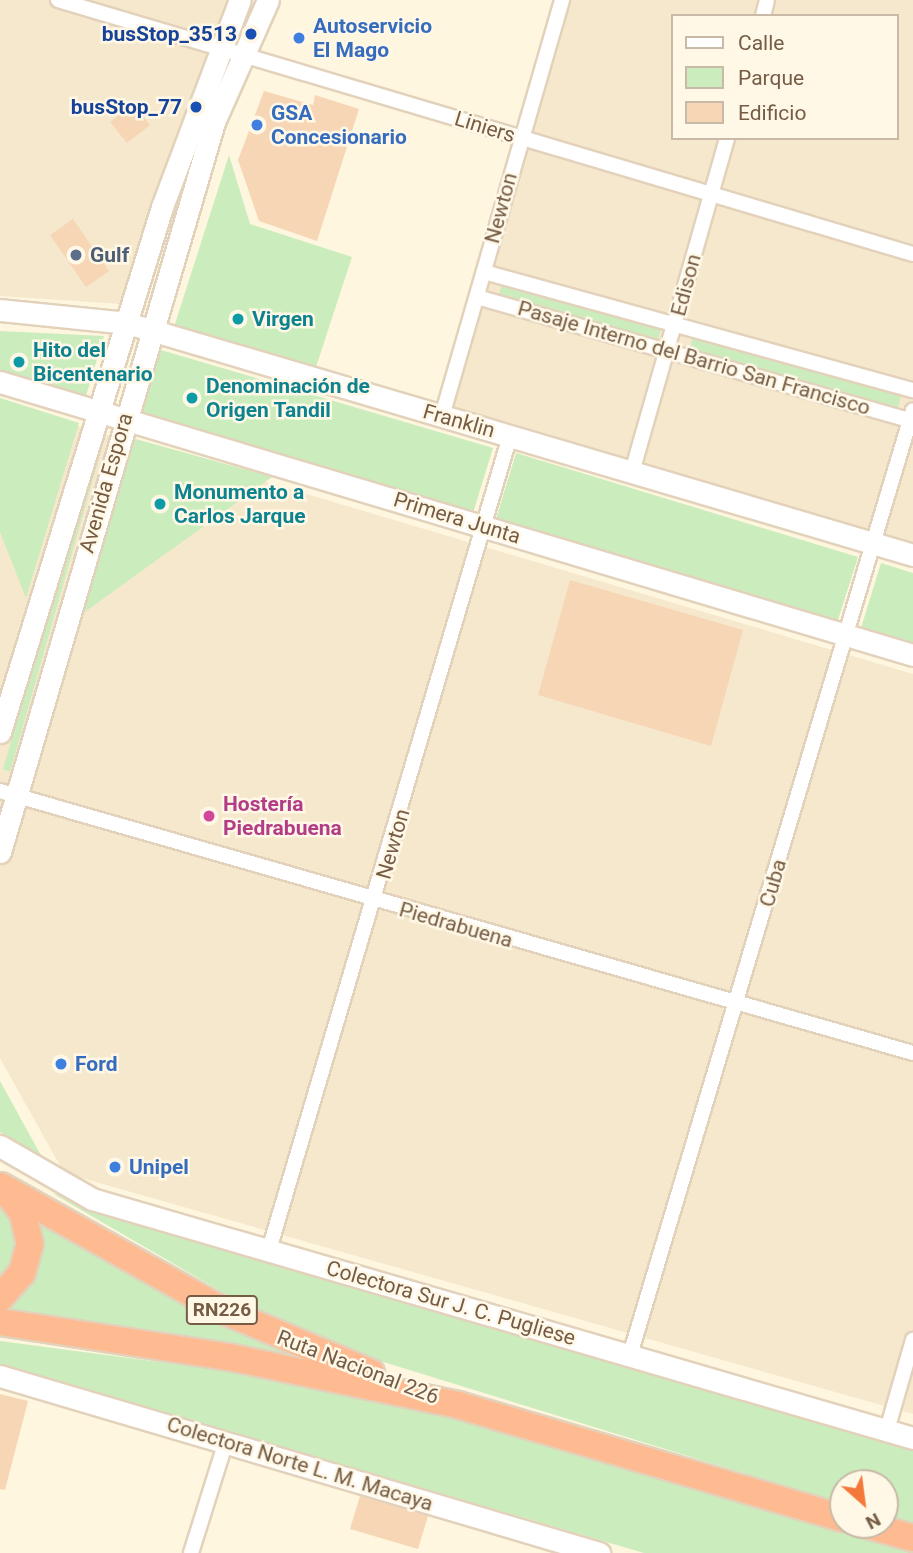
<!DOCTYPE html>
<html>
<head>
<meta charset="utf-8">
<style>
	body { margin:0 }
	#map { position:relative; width:913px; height:1553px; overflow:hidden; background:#fef6df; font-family:Roboto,sans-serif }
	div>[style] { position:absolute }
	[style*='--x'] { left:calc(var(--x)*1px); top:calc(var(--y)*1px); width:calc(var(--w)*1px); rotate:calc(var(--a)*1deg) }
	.residential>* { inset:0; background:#f6e8cd }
	.green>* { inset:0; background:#cbecbd }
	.building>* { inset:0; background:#f6d6b5 }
	.roads { filter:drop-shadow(2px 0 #e3d2bb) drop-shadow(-2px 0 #e3d2bb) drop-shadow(0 2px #e3d2bb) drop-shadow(0 -2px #e3d2bb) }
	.street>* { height:14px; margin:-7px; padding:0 7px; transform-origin:7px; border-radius:7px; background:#fff }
	.secondary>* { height:21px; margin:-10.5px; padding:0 10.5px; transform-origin:10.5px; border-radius:10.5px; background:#fff }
	.highway>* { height:26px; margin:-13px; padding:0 13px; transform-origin:13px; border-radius:13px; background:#feba90 }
	.dots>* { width:19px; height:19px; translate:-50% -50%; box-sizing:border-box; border:4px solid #fff8e7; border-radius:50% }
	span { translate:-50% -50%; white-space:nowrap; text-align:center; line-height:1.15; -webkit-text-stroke:5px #fff8e7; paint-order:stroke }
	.shield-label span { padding:2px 5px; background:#fff8e7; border:2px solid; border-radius:5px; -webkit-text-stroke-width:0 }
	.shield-label { font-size:19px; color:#765c45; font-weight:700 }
	.shop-label { font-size:21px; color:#366cbe; font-weight:700 }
	.left { translate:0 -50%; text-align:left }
	.transit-label { font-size:21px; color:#164399; font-weight:700 }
	.right { translate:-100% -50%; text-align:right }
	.street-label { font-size:21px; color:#765c45 }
	.service-label { font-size:21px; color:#4e5e75; font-weight:700 }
	.culture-label { font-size:21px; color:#0d838f; font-weight:700 }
	.hotel-label { font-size:21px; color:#b23c85; font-weight:700 }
	.legend { position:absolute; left:671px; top:14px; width:228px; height:126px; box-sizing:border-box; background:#fff8e7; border:2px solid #c8baa6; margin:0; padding:9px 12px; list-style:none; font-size:21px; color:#765c45 }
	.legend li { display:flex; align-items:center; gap:14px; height:35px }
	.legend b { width:35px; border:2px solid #c8baa6 }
	.north { position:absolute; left:829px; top:1469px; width:70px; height:70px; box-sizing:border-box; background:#fff8e7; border:2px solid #c8baa6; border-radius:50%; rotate:152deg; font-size:19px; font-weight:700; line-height:28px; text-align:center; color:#765c45 }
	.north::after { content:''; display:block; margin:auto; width:24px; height:32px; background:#f37839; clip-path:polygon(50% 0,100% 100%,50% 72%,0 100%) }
</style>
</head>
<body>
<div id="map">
	<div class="residential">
		<i style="clip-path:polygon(0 0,232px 0,121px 304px,0 296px)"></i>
		<i style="clip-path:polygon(evenodd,570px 0,913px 0,913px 545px,453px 409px,570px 0,673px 16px,897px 16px,897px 138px,673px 138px,673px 16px)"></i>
		<i style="clip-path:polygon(0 403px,913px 674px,913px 1414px,64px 1173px,0 1058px)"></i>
	</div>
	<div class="green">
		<i style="clip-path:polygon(188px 148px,194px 148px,142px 312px)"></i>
		<i style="clip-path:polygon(229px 155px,250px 224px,352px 257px,315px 370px,174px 327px)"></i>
		<i style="clip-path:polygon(502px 284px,661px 329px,657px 343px,498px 298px)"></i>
		<i style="clip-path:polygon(0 331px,104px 336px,85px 399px,0 374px)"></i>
		<i style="clip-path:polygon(693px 336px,901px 396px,897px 411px,689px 351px)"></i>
		<i style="clip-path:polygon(161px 350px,493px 448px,473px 513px,141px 415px)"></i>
		<i style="clip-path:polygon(0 398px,79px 423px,26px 598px,0 532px)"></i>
		<i style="clip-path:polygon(132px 438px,272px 477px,82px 614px)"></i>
		<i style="clip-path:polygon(97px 443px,103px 444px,10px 772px,3px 769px)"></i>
		<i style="clip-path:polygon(516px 453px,858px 557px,837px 623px,496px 519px)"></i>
		<i style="clip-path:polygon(881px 563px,913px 573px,913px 643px,861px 628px)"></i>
		<i style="clip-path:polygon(0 1081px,43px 1159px,0 1132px)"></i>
		<i style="clip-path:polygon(52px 1193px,913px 1446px,913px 1525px,885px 1516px,885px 1483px,843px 1483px,843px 1504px,351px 1352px,248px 1307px)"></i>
		<i style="clip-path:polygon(0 1199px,18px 1237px,12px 1268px,0 1285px)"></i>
		<i style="clip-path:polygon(37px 1213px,350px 1372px,0 1314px,35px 1274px,42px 1250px)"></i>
		<i style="clip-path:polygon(0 1341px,251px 1374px,451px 1417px,913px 1553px,644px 1553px,0 1364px)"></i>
	</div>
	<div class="building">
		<i style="clip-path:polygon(264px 91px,313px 105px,315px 95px,359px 109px,317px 241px,259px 221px,238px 160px)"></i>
		<i style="clip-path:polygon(133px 104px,150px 125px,127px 143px,110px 122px)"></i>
		<i style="clip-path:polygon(73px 219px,109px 271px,86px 287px,50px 235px)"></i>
		<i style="clip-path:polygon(570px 580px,743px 630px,711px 746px,538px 695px)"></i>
		<i style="clip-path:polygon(0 1394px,28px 1401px,5px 1490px,0 1489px)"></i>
		<i style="clip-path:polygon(360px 1496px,428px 1516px,418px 1549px,350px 1529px)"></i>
	</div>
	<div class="roads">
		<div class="street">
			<i style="--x:58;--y:0;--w:892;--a:16.55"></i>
			<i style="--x:763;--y:16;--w:16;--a:-76"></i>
			<i style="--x:484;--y:272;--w:445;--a:15.4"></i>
			<i style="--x:477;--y:297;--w:450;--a:15.9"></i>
			<i style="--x:442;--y:416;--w:433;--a:-73.9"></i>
			<i style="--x:632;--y:472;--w:347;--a:-74.1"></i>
			<i style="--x:0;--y:791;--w:950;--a:16.01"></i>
			<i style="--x:269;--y:1250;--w:849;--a:-73.51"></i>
			<i style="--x:630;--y:1355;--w:986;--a:-73.33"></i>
			<i style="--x:887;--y:1430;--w:94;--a:-73.9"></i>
			<i style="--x:191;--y:1553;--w:117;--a:-72.6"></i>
		</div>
		<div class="secondary">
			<i style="--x:0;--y:310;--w:128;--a:5.8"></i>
			<i style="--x:127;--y:323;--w:820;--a:16.44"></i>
			<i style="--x:0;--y:382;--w:953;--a:16.65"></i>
			<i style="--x:0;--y:732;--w:549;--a:-72.85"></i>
			<i style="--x:162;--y:207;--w:221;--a:-69.4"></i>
			<i style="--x:0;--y:852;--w:761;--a:-73.66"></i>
			<i style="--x:214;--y:122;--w:133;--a:-66.1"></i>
			<i style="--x:0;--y:1146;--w:106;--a:29.9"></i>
			<i style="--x:92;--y:1199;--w:855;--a:16.23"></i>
			<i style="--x:0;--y:1376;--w:625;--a:16.46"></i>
		</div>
		<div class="highway">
			<i style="--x:1;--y:1186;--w:253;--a:29.3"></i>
			<i style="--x:222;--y:1310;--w:162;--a:22.9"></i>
			<i style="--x:0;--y:1298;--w:33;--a:-49"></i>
			<i style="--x:22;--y:1273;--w:30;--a:-75"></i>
			<i style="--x:30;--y:1244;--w:32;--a:-103"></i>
			<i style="--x:23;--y:1213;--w:28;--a:-128"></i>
			<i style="--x:0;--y:1322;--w:232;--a:8.7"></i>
			<i style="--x:229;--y:1357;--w:234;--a:11.8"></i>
			<i style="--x:458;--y:1405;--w:401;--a:16.4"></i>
			<i style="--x:867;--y:1525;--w:48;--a:15.8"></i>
		</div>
	</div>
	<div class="dots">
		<i style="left:251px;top:34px;background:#1a4fb4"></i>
		<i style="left:299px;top:38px;background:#3f7fe0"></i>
		<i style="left:196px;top:107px;background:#1a4fb4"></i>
		<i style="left:257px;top:125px;background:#3f7fe0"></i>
		<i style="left:76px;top:255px;background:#5c6f8a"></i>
		<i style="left:238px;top:319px;background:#0f9aa8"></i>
		<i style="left:19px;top:362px;background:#0f9aa8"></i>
		<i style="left:192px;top:398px;background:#0f9aa8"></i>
		<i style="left:160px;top:504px;background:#0f9aa8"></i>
		<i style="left:209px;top:816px;background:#d1479c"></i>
		<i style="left:61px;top:1064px;background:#3f7fe0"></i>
		<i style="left:115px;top:1167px;background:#3f7fe0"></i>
	</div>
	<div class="shield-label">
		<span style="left:222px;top:1310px">RN226</span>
	</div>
	<div class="shop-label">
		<span class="left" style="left:313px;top:38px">Autoservicio<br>El Mago</span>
		<span class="left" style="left:271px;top:125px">GSA<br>Concesionario</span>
		<span class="left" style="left:75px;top:1064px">Ford</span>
		<span class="left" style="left:129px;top:1167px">Unipel</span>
	</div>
	<div class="transit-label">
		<span class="right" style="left:237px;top:34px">busStop_3513</span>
		<span class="right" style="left:182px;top:107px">busStop_77</span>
	</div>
	<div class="street-label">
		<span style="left:485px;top:127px;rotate:17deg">Liniers</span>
		<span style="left:501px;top:208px;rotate:-75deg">Newton</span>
		<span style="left:686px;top:285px;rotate:-75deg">Edison</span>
		<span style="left:694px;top:358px;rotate:16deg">Pasaje Interno del Barrio San Francisco</span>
		<span style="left:459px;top:421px;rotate:16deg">Franklin</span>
		<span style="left:106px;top:483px;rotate:-74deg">Avenida Espora</span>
		<span style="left:457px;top:518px;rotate:17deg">Primera Junta</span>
		<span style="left:393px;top:844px;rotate:-74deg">Newton</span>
		<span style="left:773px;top:883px;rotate:-74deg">Cuba</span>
		<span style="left:456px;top:925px;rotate:16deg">Piedrabuena</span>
		<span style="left:451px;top:1303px;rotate:16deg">Colectora Sur J. C. Pugliese</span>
		<span style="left:358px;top:1367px;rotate:21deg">Ruta Nacional 226</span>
		<span style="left:300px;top:1464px;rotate:17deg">Colectora Norte L. M. Macaya</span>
	</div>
	<div class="service-label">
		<span class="left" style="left:90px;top:255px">Gulf</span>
	</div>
	<div class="culture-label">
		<span class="left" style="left:252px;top:319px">Virgen</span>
		<span class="left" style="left:33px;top:362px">Hito del<br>Bicentenario</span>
		<span class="left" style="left:206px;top:398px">Denominación de<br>Origen Tandil</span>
		<span class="left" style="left:174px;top:504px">Monumento a<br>Carlos Jarque</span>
	</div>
	<div class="hotel-label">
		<span class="left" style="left:223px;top:816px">Hostería<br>Piedrabuena</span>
	</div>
	<ul class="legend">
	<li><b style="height:9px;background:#fff"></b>Calle</li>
	<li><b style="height:19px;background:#cbecbd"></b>Parque</li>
	<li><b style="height:19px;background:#f6d6b5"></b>Edificio</li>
	</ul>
	<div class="north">N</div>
</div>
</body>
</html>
